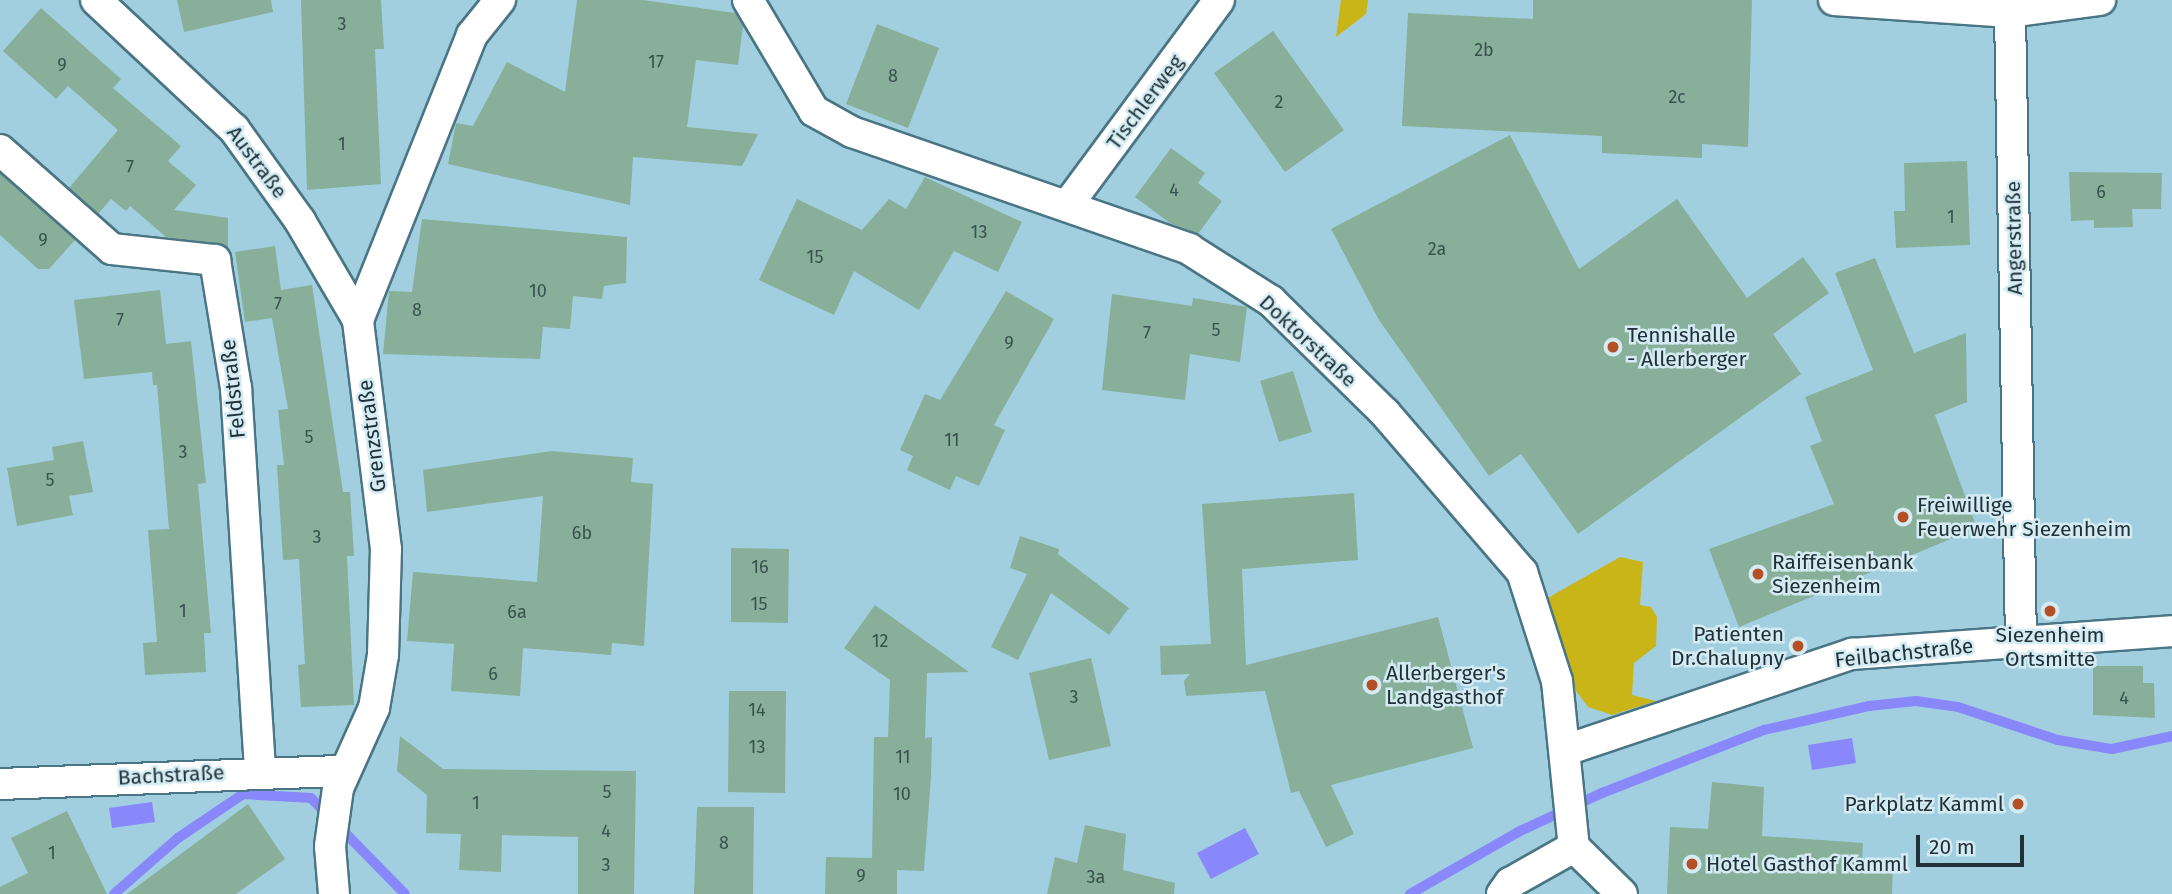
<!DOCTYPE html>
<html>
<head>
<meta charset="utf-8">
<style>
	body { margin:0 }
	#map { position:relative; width:2172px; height:894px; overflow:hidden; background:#a1cfdf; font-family:"Fira Sans",sans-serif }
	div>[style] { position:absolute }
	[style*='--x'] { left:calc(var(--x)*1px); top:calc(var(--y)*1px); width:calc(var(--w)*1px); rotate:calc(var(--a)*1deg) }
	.green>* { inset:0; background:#c9b518 }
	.water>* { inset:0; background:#8988fa }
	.stream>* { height:10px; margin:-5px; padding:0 5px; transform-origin:5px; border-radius:5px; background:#8988fa }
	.building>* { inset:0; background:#88af9a }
	.roads { filter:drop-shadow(2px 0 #4a7584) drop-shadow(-2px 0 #4a7584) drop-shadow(0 2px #4a7584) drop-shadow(0 -2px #4a7584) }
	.minor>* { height:30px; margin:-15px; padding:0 15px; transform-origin:15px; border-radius:15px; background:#fff }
	.dots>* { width:19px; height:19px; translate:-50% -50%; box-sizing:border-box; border:4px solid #d4ebf3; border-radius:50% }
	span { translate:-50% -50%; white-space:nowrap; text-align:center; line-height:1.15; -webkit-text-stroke:5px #d4ebf3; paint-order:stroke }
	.number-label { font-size:18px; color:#3a5150 }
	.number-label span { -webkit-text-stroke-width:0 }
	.street-label { font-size:21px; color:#203238 }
	.poi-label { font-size:21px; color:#203238 }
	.left { translate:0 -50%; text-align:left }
	.right { translate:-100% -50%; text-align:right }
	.scale { position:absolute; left:1916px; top:835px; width:108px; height:32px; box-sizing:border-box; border:4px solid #203238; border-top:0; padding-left:9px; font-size:21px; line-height:24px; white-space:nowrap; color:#203238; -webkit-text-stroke:5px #d4ebf3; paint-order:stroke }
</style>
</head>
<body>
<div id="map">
	<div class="green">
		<i style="clip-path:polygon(1341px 0,1368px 0,1366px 14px,1336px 37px)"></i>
		<i style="clip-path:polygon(1620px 557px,1643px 562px,1640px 605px,1651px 607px,1657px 617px,1656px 646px,1634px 663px,1632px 695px,1656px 701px,1612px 715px,1588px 707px,1571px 684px,1546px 599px)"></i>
	</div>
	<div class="water">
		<i style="clip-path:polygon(1852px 738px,1856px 763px,1812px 770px,1808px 745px)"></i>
		<i style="clip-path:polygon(152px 802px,155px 822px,112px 828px,109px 808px)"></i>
		<i style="clip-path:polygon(1245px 828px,1259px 854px,1211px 879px,1197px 853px)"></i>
	</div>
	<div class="stream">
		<i style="--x:114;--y:894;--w:85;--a:-41.2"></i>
		<i style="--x:178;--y:838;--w:78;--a:-34.1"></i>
		<i style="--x:243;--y:794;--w:68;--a:3.4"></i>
		<i style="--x:311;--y:798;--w:134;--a:45.6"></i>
		<i style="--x:1410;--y:894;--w:127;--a:-29.8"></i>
		<i style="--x:1520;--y:831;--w:90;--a:-24.9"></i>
		<i style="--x:1602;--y:793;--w:174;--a:-21.3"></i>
		<i style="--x:1764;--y:730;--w:108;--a:-12.9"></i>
		<i style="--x:1869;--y:706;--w:47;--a:-6.1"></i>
		<i style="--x:1916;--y:701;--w:42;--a:8.1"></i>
		<i style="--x:1958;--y:707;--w:105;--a:18.3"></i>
		<i style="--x:2058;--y:740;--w:55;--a:9.5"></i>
		<i style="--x:2112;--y:749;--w:61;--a:-12.2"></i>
	</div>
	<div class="building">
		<i style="clip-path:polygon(177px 0,271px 0,273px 12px,184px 32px)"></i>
		<i style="clip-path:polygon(301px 0,381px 0,384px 49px,375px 49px,381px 184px,307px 190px)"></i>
		<i style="clip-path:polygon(577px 0,643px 0,735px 13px,743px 26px,738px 65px,696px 60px,687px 127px,758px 134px,742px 166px,633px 157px,630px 205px,448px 164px,456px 123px,473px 126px,507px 62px,565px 92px)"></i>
		<i style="clip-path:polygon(1533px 0,1752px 0,1748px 147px,1702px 144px,1702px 158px,1602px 153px,1602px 136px,1402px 126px,1408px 13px,1533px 19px)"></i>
		<i style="clip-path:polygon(41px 8px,121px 79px,113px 88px,181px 146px,168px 161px,196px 185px,174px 210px,228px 218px,228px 248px,166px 237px,130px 206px,126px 211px,111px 199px,98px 214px,69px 188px,118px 130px,68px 86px,56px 99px,3px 51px)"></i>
		<i style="clip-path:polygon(877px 24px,939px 48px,908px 128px,846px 104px)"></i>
		<i style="clip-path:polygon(1273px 31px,1344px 130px,1285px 172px,1214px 73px)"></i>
		<i style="clip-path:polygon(1510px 135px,1579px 269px,1677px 199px,1747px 298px,1803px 257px,1829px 293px,1773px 334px,1801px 374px,1578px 534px,1521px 454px,1489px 476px,1379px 320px,1331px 229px)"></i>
		<i style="clip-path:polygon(1171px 148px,1205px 173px,1198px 183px,1222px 201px,1198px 234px,1170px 223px,1135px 197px)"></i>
		<i style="clip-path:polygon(1967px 161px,1970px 245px,1896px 248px,1894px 211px,1905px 211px,1904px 163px)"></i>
		<i style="clip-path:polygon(2069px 172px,2162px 173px,2161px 209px,2132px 209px,2133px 227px,2094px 228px,2094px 220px,2071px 221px)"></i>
		<i style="clip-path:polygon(0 173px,75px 240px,49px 269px,38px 269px,0 235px)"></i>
		<i style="clip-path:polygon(925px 177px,1022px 222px,998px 272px,954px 251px,919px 310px,854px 271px,834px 315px,759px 280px,797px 199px,862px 230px,889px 199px,906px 209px)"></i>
		<i style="clip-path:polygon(422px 219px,627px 237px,626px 283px,604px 286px,602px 299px,573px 296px,570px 329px,543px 327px,540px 359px,383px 354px,389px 291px,412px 292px)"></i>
		<i style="clip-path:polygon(275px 246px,281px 290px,312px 285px,343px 492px,350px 492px,354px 556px,347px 556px,354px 705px,301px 707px,298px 665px,305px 664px,299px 559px,283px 560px,277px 465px,284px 465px,278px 410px,288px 409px,272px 318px,245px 322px,235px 252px)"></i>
		<i style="clip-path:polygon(1875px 258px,1914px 353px,1966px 333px,1967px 402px,1935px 415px,1977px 528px,1739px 627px,1709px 549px,1834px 504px,1810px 446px,1822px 441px,1805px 397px,1873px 370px,1835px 273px)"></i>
		<i style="clip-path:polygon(160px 290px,166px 344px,191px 341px,206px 483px,198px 484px,211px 633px,204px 633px,206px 672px,145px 675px,143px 643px,157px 642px,148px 530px,169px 529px,157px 385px,153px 385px,152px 372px,84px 379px,74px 300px)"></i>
		<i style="clip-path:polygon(1006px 291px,1054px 319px,994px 425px,1005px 430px,979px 486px,956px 476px,950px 490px,907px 470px,913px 456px,900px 450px,925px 394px,940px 400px)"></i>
		<i style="clip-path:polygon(1112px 294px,1192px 306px,1193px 298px,1247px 307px,1240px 362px,1190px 354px,1185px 400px,1102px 390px)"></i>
		<i style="clip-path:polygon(1293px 371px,1312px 432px,1279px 442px,1260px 381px)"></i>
		<i style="clip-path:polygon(83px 441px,93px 492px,69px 496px,73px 515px,17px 526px,7px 468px,54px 460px,52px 447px)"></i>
		<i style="clip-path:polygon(551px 451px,633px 458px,631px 482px,653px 484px,644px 646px,612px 643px,611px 655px,523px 648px,520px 696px,451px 691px,454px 644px,407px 641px,413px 572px,537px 582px,543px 496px,427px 512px,423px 470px)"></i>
		<i style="clip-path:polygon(1354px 493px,1358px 560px,1242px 569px,1246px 665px,1438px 617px,1473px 748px,1331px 785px,1354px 834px,1326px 847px,1299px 791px,1291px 793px,1265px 691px,1186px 696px,1184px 681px,1190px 674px,1161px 675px,1160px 646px,1211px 644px,1202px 504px)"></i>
		<i style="clip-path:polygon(1020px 536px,1059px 549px,1058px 554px,1129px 608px,1109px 635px,1051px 593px,1018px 660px,991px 647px,1027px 574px,1010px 568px)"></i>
		<i style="clip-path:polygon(731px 548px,789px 549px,788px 623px,731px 622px)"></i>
		<i style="clip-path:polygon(875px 605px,969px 672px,927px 673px,925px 738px,932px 737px,931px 777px,924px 871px,897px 870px,897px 894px,825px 894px,826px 857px,872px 858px,874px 737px,888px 737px,890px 680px,844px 648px)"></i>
		<i style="clip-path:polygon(1091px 658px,1111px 746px,1049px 760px,1029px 673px)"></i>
		<i style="clip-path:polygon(2093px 666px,2143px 666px,2143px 683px,2154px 683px,2155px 718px,2093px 715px)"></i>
		<i style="clip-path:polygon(729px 691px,786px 691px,785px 793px,728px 792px)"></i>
		<i style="clip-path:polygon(400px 736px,443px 769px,636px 771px,634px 894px,578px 894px,578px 837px,502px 835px,501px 872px,459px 870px,461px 834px,426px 833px,427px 795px,397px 771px)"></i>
		<i style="clip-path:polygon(1712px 782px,1764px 787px,1762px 836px,1863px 843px,1862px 862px,1893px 865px,1892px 894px,1667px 894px,1670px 827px,1708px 829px)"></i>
		<i style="clip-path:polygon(248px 804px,285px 859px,236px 894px,127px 894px)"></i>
		<i style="clip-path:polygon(697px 807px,754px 807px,753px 894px,694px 894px)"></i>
		<i style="clip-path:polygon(67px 811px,107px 894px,0 894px,0 887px,28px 873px,11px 838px)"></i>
		<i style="clip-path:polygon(1085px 825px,1126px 834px,1123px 870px,1175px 883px,1174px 894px,1047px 894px,1055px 857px,1077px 863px)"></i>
	</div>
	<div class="roads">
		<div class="minor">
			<i style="--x:96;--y:0;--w:189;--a:43.1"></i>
			<i style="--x:234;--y:129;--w:113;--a:54.3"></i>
			<i style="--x:300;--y:221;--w:115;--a:59.6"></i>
			<i style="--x:748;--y:0;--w:129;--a:59.3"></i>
			<i style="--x:814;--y:111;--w:43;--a:28.9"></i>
			<i style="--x:852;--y:132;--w:357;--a:19.1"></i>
			<i style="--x:1189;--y:249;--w:97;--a:32.4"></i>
			<i style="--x:1271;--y:301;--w:160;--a:44.5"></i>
			<i style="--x:1385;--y:413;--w:210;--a:49.3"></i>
			<i style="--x:1522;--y:572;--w:114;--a:72.2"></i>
			<i style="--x:1557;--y:681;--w:167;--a:84.2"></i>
			<i style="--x:1834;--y:0;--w:176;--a:3.9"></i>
			<i style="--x:2010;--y:12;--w:629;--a:89"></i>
			<i style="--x:2010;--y:12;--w:91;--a:-7.6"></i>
			<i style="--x:0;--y:150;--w:149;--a:41.5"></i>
			<i style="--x:112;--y:249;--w:104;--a:6.1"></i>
			<i style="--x:215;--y:260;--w:130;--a:80.7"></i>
			<i style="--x:236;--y:388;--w:383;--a:86.4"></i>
			<i style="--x:1069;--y:203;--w:252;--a:-53.5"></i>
			<i style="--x:1566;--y:750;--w:302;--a:-18.6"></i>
			<i style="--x:1852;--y:654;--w:321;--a:-4.1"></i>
			<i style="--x:0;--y:784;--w:343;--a:-2.2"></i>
			<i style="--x:1574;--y:847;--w:67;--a:44.4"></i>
			<i style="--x:334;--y:894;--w:48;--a:-94.8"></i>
			<i style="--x:330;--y:846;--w:59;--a:-82.1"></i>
			<i style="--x:338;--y:788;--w:88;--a:-65.8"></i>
			<i style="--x:374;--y:708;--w:54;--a:-80.4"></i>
			<i style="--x:383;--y:655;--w:106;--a:-88.4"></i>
			<i style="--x:386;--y:549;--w:231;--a:-97"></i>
			<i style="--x:358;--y:320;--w:307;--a:-68.2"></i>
			<i style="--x:472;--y:35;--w:45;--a:-51.3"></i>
			<i style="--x:1502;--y:894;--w:14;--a:-54"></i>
			<i style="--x:1510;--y:883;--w:73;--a:-29.4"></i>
		</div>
	</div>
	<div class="dots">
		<i style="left:1613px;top:347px;background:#b54f25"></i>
		<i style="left:1903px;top:517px;background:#b54f25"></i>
		<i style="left:1758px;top:574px;background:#b54f25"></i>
		<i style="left:2050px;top:611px;background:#b54f25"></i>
		<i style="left:1798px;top:646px;background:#b54f25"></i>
		<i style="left:1372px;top:685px;background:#b54f25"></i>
		<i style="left:2018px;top:804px;background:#b54f25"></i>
		<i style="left:1692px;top:864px;background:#b54f25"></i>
	</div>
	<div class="number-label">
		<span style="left:342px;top:24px">3</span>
		<span style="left:1484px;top:50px">2b</span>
		<span style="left:656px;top:62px">17</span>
		<span style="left:62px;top:65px">9</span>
		<span style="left:893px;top:76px">8</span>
		<span style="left:1677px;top:97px">2c</span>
		<span style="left:1279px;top:102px">2</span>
		<span style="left:342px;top:144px">1</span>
		<span style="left:130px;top:167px">7</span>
		<span style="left:1174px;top:190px">4</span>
		<span style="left:2101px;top:192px">6</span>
		<span style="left:1951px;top:217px">1</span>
		<span style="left:979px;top:232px">13</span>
		<span style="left:43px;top:240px">9</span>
		<span style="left:1437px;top:249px">2a</span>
		<span style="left:815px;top:257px">15</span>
		<span style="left:538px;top:291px">10</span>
		<span style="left:278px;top:304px">7</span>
		<span style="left:417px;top:310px">8</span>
		<span style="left:120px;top:320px">7</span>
		<span style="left:1216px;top:330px">5</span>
		<span style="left:1147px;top:333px">7</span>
		<span style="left:1009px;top:343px">9</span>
		<span style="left:309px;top:437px">5</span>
		<span style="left:952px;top:440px">11</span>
		<span style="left:183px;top:452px">3</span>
		<span style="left:50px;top:480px">5</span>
		<span style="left:582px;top:533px">6b</span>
		<span style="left:317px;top:537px">3</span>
		<span style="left:760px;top:567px">16</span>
		<span style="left:759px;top:604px">15</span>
		<span style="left:183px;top:611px">1</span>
		<span style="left:517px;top:612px">6a</span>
		<span style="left:880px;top:641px">12</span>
		<span style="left:493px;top:674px">6</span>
		<span style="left:1074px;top:697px">3</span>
		<span style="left:2124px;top:698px">4</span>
		<span style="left:757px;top:710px">14</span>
		<span style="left:757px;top:747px">13</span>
		<span style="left:903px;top:757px">11</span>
		<span style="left:607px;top:792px">5</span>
		<span style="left:902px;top:794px">10</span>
		<span style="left:476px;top:803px">1</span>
		<span style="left:606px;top:831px">4</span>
		<span style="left:724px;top:843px">8</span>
		<span style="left:52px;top:853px">1</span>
		<span style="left:606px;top:865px">3</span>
		<span style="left:861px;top:876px">9</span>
		<span style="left:1096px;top:877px">3a</span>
	</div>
	<div class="street-label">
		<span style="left:1145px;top:102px;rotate:-53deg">Tischlerweg</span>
		<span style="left:257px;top:162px;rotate:53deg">Austraße</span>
		<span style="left:2014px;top:238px;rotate:-91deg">Angerstraße</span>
		<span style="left:1308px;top:341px;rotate:43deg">Doktorstraße</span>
		<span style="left:233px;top:389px;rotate:-96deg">Feldstraße</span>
		<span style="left:372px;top:436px;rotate:-97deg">Grenzstraße</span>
		<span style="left:1904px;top:653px;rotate:-6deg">Feilbachstraße</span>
		<span style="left:171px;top:775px;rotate:-3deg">Bachstraße</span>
	</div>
	<div class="poi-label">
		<span class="left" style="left:1627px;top:347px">Tennishalle<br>- Allerberger</span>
		<span class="left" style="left:1917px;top:517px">Freiwillige<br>Feuerwehr Siezenheim</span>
		<span class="left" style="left:1772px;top:574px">Raiffeisenbank<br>Siezenheim</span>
		<span class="right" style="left:1784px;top:646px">Patienten<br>Dr.Chalupny</span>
		<span style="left:2050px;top:647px">Siezenheim<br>Ortsmitte</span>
		<span class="left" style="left:1386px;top:685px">Allerberger's<br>Landgasthof</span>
		<span class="right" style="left:2004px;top:804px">Parkplatz Kamml</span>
		<span class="left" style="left:1706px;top:864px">Hotel Gasthof Kamml</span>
	</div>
	<div class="scale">20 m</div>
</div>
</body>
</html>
